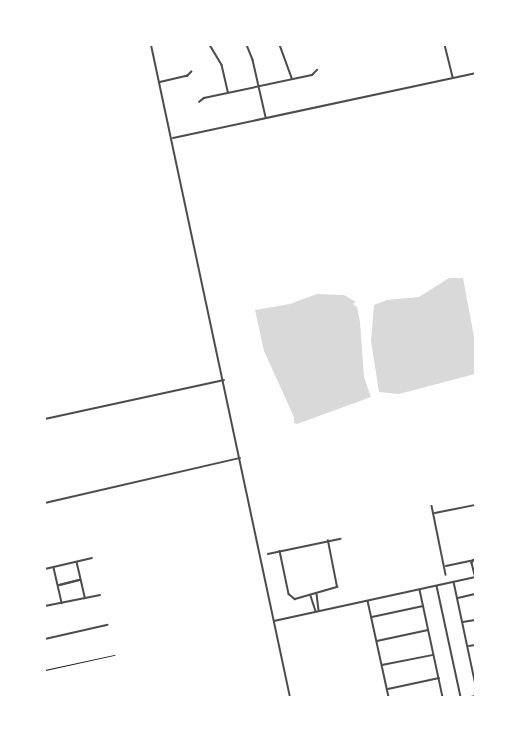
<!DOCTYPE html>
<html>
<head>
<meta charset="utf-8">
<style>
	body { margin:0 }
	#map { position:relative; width:520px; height:742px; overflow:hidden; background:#fff; font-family:Inter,sans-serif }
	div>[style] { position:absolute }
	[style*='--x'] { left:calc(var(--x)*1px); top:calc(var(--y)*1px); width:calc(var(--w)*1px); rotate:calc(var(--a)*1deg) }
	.water>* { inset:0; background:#d9d9d9 }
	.path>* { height:1px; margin:-0.5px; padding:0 0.5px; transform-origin:0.5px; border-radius:0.5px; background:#111 }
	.minor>* { height:1.5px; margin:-0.75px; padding:0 0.75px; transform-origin:0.75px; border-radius:0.75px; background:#4c4c4c }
	.tertiary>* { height:2px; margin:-1px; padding:0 1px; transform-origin:1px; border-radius:1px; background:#4c4c4c }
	span { translate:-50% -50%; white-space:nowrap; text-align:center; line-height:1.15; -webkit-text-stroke:6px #fff; paint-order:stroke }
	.frame { position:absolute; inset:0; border:46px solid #fff; pointer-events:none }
</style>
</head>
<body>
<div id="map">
	<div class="water">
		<i style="clip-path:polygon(449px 278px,463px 278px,475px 342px,475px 374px,399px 394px,379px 392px,371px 341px,374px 305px,387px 300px,419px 297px)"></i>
		<i style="clip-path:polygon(317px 294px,344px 295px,356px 302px,353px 304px,357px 307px,360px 322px,364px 377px,371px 397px,297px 424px,294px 423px,294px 417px,264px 351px,255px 310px,290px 304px)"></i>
	</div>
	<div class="path">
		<i style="--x:45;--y:670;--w:71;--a:-12.3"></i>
	</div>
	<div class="minor">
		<i style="--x:210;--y:45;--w:23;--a:59"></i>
		<i style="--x:222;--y:65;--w:28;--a:77"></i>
		<i style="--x:247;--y:45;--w:16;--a:68"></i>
		<i style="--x:253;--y:60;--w:58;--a:77.2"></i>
		<i style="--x:280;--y:45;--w:35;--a:70"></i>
		<i style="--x:445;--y:45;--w:33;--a:76"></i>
		<i style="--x:160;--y:82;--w:28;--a:-13"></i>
		<i style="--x:187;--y:76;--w:6;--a:-45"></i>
		<i style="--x:199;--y:102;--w:6;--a:-39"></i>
		<i style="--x:204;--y:98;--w:110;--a:-12"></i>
		<i style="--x:312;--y:75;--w:7;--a:-45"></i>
		<i style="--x:45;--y:419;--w:183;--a:-12.3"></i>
		<i style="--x:45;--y:503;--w:200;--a:-13"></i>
		<i style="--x:432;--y:506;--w:70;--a:78.5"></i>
		<i style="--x:435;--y:513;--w:41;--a:-11.3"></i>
		<i style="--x:280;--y:551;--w:44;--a:78.2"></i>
		<i style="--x:289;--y:594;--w:8;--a:40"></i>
		<i style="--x:295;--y:599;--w:44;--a:-15.9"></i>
		<i style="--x:337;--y:587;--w:47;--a:-101.1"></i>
		<i style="--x:268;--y:554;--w:74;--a:-11.8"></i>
		<i style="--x:77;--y:562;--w:37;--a:77"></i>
		<i style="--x:475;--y:562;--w:2;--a:-117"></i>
		<i style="--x:474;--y:560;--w:4;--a:124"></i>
		<i style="--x:472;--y:563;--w:12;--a:76"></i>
		<i style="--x:446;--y:566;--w:30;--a:-12"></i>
		<i style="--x:54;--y:568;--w:36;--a:77"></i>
		<i style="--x:45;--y:569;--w:48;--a:-13.2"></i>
		<i style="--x:454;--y:582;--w:101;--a:78"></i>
		<i style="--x:59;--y:585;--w:21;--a:-14"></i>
		<i style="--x:60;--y:585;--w:21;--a:-14"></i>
		<i style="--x:437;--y:586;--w:114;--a:77.8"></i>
		<i style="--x:420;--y:590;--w:109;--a:77.9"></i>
		<i style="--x:317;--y:594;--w:16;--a:83"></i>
		<i style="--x:311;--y:596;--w:16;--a:72"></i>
		<i style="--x:458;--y:598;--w:17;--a:-13"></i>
		<i style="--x:368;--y:601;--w:98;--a:77.7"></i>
		<i style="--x:45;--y:606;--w:56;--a:-11.3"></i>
		<i style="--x:372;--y:617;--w:52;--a:-12.2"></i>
		<i style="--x:274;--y:621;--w:206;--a:-12.3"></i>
		<i style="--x:463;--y:622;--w:12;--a:-9"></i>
		<i style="--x:45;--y:639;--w:64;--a:-12.7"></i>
		<i style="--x:377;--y:641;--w:52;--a:-12.2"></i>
		<i style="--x:469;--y:646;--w:6;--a:-9"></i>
		<i style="--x:382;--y:665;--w:52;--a:-11.1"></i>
		<i style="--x:388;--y:689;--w:52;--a:-12.2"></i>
		<i style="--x:471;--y:697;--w:4;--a:-14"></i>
	</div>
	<div class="tertiary">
		<i style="--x:151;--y:45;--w:667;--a:77.97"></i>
		<i style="--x:173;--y:138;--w:309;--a:-12.1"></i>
	</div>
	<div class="frame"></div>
</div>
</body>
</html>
